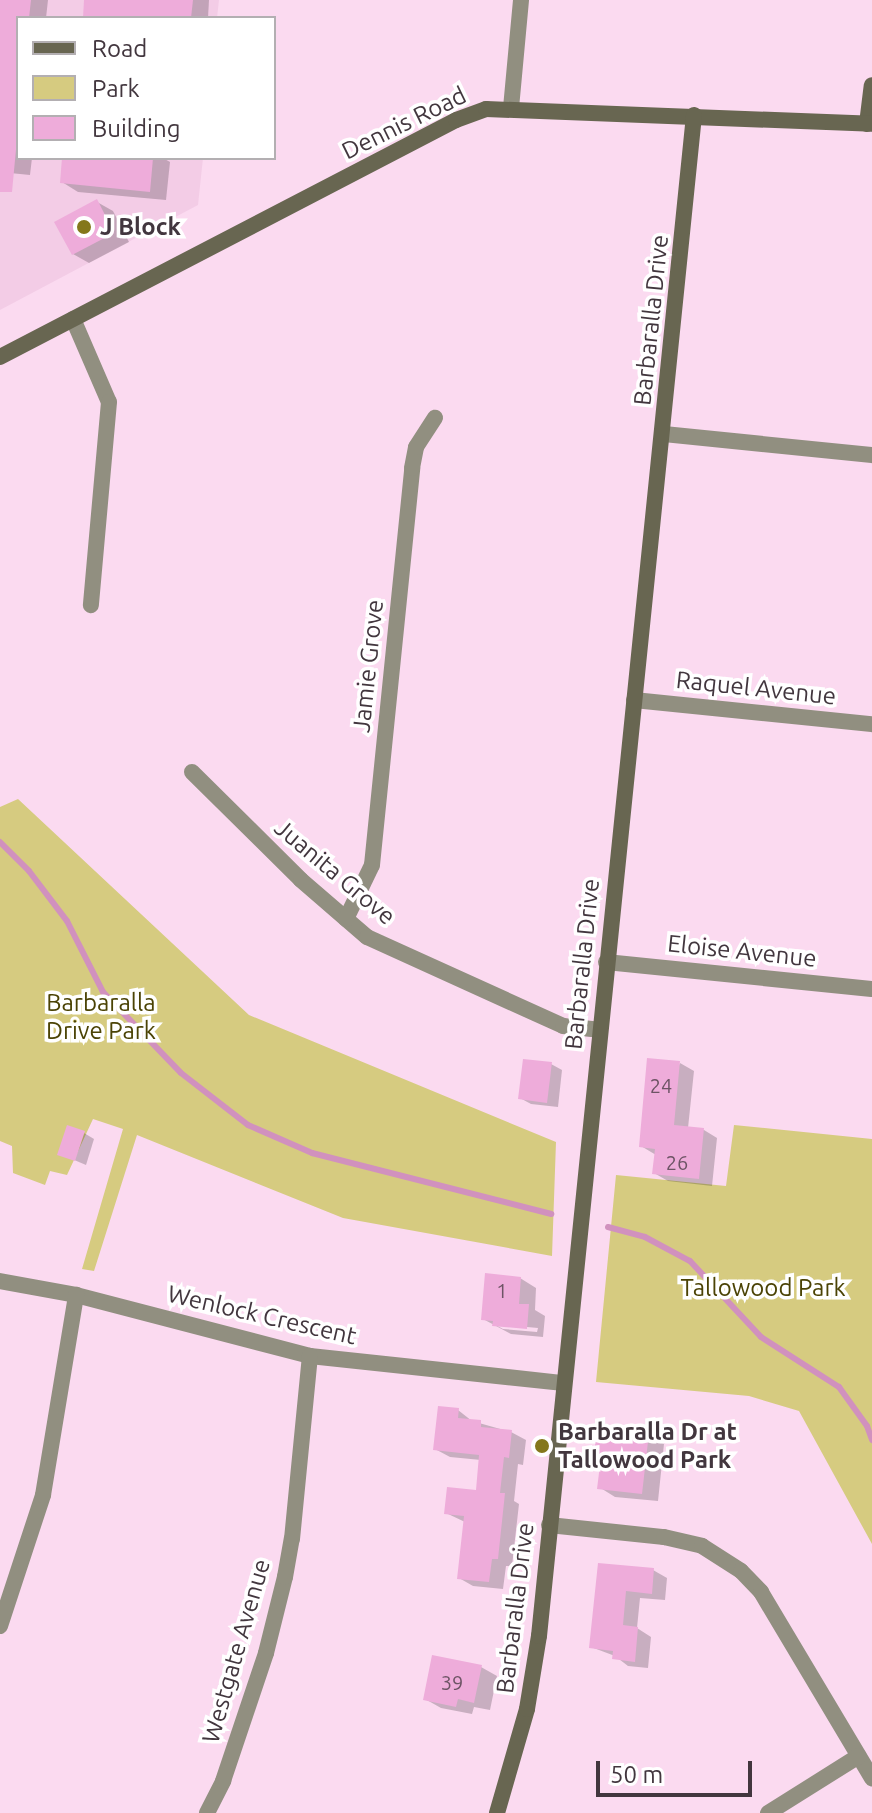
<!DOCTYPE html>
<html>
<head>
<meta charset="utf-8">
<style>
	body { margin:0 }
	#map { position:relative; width:872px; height:1813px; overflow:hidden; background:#fbdaf0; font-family:Ubuntu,sans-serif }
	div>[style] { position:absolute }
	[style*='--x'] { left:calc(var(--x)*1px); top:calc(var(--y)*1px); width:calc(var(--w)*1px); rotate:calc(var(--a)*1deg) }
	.built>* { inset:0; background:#f3cce6 }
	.green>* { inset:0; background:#d6cb80 }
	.shadow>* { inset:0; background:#0003 }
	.stream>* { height:6px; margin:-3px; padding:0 3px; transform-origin:3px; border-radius:3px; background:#d191be }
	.building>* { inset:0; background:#eeacda }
	.street>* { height:16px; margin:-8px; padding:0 8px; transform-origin:8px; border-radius:8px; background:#918f80 }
	.secondary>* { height:16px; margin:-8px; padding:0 8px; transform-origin:8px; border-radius:8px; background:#686651 }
	.dots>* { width:22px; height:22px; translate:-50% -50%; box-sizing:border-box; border:4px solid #fff; border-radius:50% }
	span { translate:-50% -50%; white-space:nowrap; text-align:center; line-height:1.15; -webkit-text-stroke:7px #fff; paint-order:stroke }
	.number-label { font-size:20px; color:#6d5465 }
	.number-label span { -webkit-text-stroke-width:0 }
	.street-label { font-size:24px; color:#42363e }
	.poi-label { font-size:24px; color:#42363e; font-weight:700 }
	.left { translate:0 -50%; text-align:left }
	.park-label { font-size:24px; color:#4b4305 }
	.legend { position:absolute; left:16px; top:16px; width:260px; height:144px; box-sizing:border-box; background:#fff; border:2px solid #b3afb2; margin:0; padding:10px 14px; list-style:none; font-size:24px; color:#42363e }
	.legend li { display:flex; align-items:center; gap:16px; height:40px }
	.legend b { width:40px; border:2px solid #b3afb2 }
	.scale { position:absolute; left:596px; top:1761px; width:156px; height:36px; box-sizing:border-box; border:4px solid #42363e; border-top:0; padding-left:10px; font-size:24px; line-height:28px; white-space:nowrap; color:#42363e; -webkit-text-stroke:6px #fff; paint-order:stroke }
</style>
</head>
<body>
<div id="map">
	<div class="built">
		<i style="clip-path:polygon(0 0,219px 0,217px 18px,18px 18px,18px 158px,203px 158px,198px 205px,0 310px)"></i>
	</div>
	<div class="green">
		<i style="clip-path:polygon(18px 799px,249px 1015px,556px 1142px,552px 1256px,343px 1218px,137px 1135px,94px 1271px,82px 1269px,123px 1129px,93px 1119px,67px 1175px,50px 1171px,45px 1185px,13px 1173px,12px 1146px,0 1141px,0 807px)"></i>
		<i style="clip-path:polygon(734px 1125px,872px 1139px,872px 1544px,799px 1411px,749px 1396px,596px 1382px,616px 1175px,726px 1186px)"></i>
	</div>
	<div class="shadow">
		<i style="clip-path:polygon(0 0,48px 0,46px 18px,18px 18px,18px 158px,32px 158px,30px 175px,0 172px)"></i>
		<i style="clip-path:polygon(86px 0,209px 0,208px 18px,85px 18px)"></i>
		<i style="clip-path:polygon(64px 158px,163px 158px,170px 162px,166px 200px,78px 192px,62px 182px)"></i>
		<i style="clip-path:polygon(97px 202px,113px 211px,129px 242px,89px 263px,73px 254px)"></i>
		<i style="clip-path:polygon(680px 1063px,694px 1071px,688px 1128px,704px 1130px,717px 1138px,712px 1186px,668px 1181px,654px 1173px,656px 1155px,641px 1146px)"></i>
		<i style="clip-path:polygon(551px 1064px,562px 1070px,558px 1107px,531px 1104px,520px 1098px)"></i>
		<i style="clip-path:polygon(84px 1133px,94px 1139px,86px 1165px,60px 1154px)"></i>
		<i style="clip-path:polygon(evenodd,520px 1278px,536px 1288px,535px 1310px,545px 1316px,543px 1337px,511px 1334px,483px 1319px,520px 1278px,494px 1324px,538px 1328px,537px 1332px,503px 1329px,494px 1324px)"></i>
		<i style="clip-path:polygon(458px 1410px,472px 1421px,511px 1432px,526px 1440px,523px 1465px,518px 1464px,514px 1501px,519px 1504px,512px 1566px,506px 1566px,503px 1589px,473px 1586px,459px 1578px,465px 1522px,446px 1513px,478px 1492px,481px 1460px,450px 1457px,435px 1449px)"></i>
		<i style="clip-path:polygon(648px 1435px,664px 1444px,658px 1501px,615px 1497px,599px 1487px,602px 1467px,595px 1463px)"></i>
		<i style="clip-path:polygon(599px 1566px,653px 1570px,667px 1578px,665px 1600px,640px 1598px,637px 1628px,651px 1637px,648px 1668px,628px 1666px,615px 1656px,591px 1647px)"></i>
		<i style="clip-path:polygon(481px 1667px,497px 1676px,490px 1710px,474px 1707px,472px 1714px,441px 1708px,425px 1699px)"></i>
	</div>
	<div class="stream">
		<i style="--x:0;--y:842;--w:41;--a:45"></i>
		<i style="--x:29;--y:871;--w:63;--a:52.8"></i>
		<i style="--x:67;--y:921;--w:80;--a:63.1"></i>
		<i style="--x:103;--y:992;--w:112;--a:46.1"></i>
		<i style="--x:181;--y:1073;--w:85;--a:37.8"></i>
		<i style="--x:248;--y:1125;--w:70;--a:23.6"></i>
		<i style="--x:312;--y:1153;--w:247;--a:14.3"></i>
		<i style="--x:608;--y:1227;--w:38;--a:15"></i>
		<i style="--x:645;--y:1237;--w:51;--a:28.1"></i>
		<i style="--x:690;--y:1261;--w:104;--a:46.9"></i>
		<i style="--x:761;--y:1337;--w:93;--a:32.7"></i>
		<i style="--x:839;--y:1387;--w:48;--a:54.3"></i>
		<i style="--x:867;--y:1426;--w:15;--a:70"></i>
	</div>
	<div class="building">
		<i style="clip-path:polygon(0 0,31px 0,29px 18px,18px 18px,18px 128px,12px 192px,0 192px)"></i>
		<i style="clip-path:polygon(84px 0,193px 0,191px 18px,83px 18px)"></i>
		<i style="clip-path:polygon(62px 158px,153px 158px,150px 192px,60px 183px)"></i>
		<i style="clip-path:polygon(97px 199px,114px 233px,72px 255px,54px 222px)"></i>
		<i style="clip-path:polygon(647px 1058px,680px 1061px,674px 1125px,704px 1128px,699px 1179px,652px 1174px,655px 1149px,639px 1147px)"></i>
		<i style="clip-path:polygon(523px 1059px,552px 1062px,547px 1103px,518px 1099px)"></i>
		<i style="clip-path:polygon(67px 1125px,85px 1131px,75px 1161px,57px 1155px)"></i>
		<i style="clip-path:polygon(485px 1273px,521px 1277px,519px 1304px,529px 1304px,527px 1329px,492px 1326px,493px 1321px,481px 1320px)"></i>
		<i style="clip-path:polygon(438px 1406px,459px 1408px,458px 1418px,481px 1420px,481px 1427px,512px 1430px,509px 1458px,504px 1457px,500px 1493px,505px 1493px,498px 1559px,492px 1559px,489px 1582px,457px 1579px,464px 1516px,444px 1514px,447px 1487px,476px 1490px,479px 1455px,433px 1450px)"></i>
		<i style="clip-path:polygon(597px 1427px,649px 1433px,642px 1494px,597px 1489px,600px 1465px,593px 1464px)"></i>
		<i style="clip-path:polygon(598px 1563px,654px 1568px,652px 1594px,626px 1591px,623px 1625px,638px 1627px,635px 1662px,612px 1659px,613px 1651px,589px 1648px)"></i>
		<i style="clip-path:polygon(432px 1655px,482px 1665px,474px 1703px,458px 1699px,456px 1707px,423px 1700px)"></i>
	</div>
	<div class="street">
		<i style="--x:511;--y:108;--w:108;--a:-84.7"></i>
		<i style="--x:73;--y:319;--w:90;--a:66.6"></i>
		<i style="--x:109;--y:402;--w:204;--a:95.1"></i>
		<i style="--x:664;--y:434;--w:209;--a:5.8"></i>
		<i style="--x:634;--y:700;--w:239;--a:5.8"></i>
		<i style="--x:192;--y:772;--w:153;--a:44.7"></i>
		<i style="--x:301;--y:880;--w:87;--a:40.8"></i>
		<i style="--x:367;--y:937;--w:215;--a:24.4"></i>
		<i style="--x:563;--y:1026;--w:36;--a:6"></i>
		<i style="--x:346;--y:919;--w:60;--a:-64.3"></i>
		<i style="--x:372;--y:865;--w:399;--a:-84.2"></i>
		<i style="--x:412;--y:468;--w:21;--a:-79"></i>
		<i style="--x:416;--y:447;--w:35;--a:-57"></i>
		<i style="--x:606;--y:962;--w:267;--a:5.8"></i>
		<i style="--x:0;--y:1281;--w:77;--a:10.4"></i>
		<i style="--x:76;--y:1295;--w:242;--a:14.6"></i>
		<i style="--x:310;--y:1356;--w:255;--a:6.1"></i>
		<i style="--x:549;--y:1525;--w:116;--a:6"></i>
		<i style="--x:664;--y:1537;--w:39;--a:13"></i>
		<i style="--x:702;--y:1546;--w:46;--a:32.7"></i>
		<i style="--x:741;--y:1571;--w:29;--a:46"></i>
		<i style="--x:761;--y:1592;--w:217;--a:59.2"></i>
		<i style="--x:0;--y:1626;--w:138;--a:-71.8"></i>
		<i style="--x:43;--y:1495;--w:203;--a:-80.6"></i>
		<i style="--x:207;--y:1813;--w:36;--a:-63"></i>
		<i style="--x:223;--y:1781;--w:135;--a:-71.4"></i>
		<i style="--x:266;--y:1653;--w:78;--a:-76"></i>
		<i style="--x:285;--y:1577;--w:39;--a:-80"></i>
		<i style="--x:292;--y:1539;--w:184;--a:-84.4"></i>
		<i style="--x:768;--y:1813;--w:107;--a:-32.1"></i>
	</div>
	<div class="secondary">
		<i style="--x:867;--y:124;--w:39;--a:-83"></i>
		<i style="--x:0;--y:357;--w:514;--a:-27.46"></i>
		<i style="--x:456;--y:120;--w:32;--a:-20"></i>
		<i style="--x:486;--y:109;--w:386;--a:2.2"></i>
		<i style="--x:497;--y:1813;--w:108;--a:-73.9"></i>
		<i style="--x:527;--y:1709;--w:74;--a:-80.7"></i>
		<i style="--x:539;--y:1636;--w:1529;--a:-84.18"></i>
	</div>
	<div class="dots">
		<i style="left:84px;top:227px;background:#84771b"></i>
		<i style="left:542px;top:1446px;background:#84771b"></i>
	</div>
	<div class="number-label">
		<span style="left:661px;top:1085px">24</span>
		<span style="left:677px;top:1162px">26</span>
		<span style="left:502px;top:1290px">1</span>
		<span style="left:452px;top:1682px">39</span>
	</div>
	<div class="street-label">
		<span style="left:404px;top:123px;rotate:-26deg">Dennis Road</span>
		<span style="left:651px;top:320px;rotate:-84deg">Barbaralla Drive</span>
		<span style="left:368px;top:666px;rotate:-84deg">Jamie Grove</span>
		<span style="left:756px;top:688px;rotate:6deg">Raquel Avenue</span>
		<span style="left:335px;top:872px;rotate:40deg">Juanita Grove</span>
		<span style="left:742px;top:951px;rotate:6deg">Eloise Avenue</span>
		<span style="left:582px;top:964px;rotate:-84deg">Barbaralla Drive</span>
		<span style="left:262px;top:1315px;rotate:13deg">Wenlock Crescent</span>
		<span style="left:515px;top:1608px;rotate:-83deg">Barbaralla Drive</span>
		<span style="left:236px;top:1651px;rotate:-74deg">Westgate Avenue</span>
	</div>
	<div class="poi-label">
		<span class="left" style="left:100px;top:227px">J Block</span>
		<span class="left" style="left:558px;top:1446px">Barbaralla Dr at<br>Tallowood Park</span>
	</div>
	<div class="park-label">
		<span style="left:101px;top:1017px">Barbaralla<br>Drive Park</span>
		<span style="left:763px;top:1288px">Tallowood Park</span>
	</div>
	<ul class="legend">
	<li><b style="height:10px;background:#686651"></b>Road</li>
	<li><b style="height:22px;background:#d6cb80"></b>Park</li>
	<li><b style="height:22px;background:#eeacda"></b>Building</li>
	</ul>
	<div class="scale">50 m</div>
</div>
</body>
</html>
